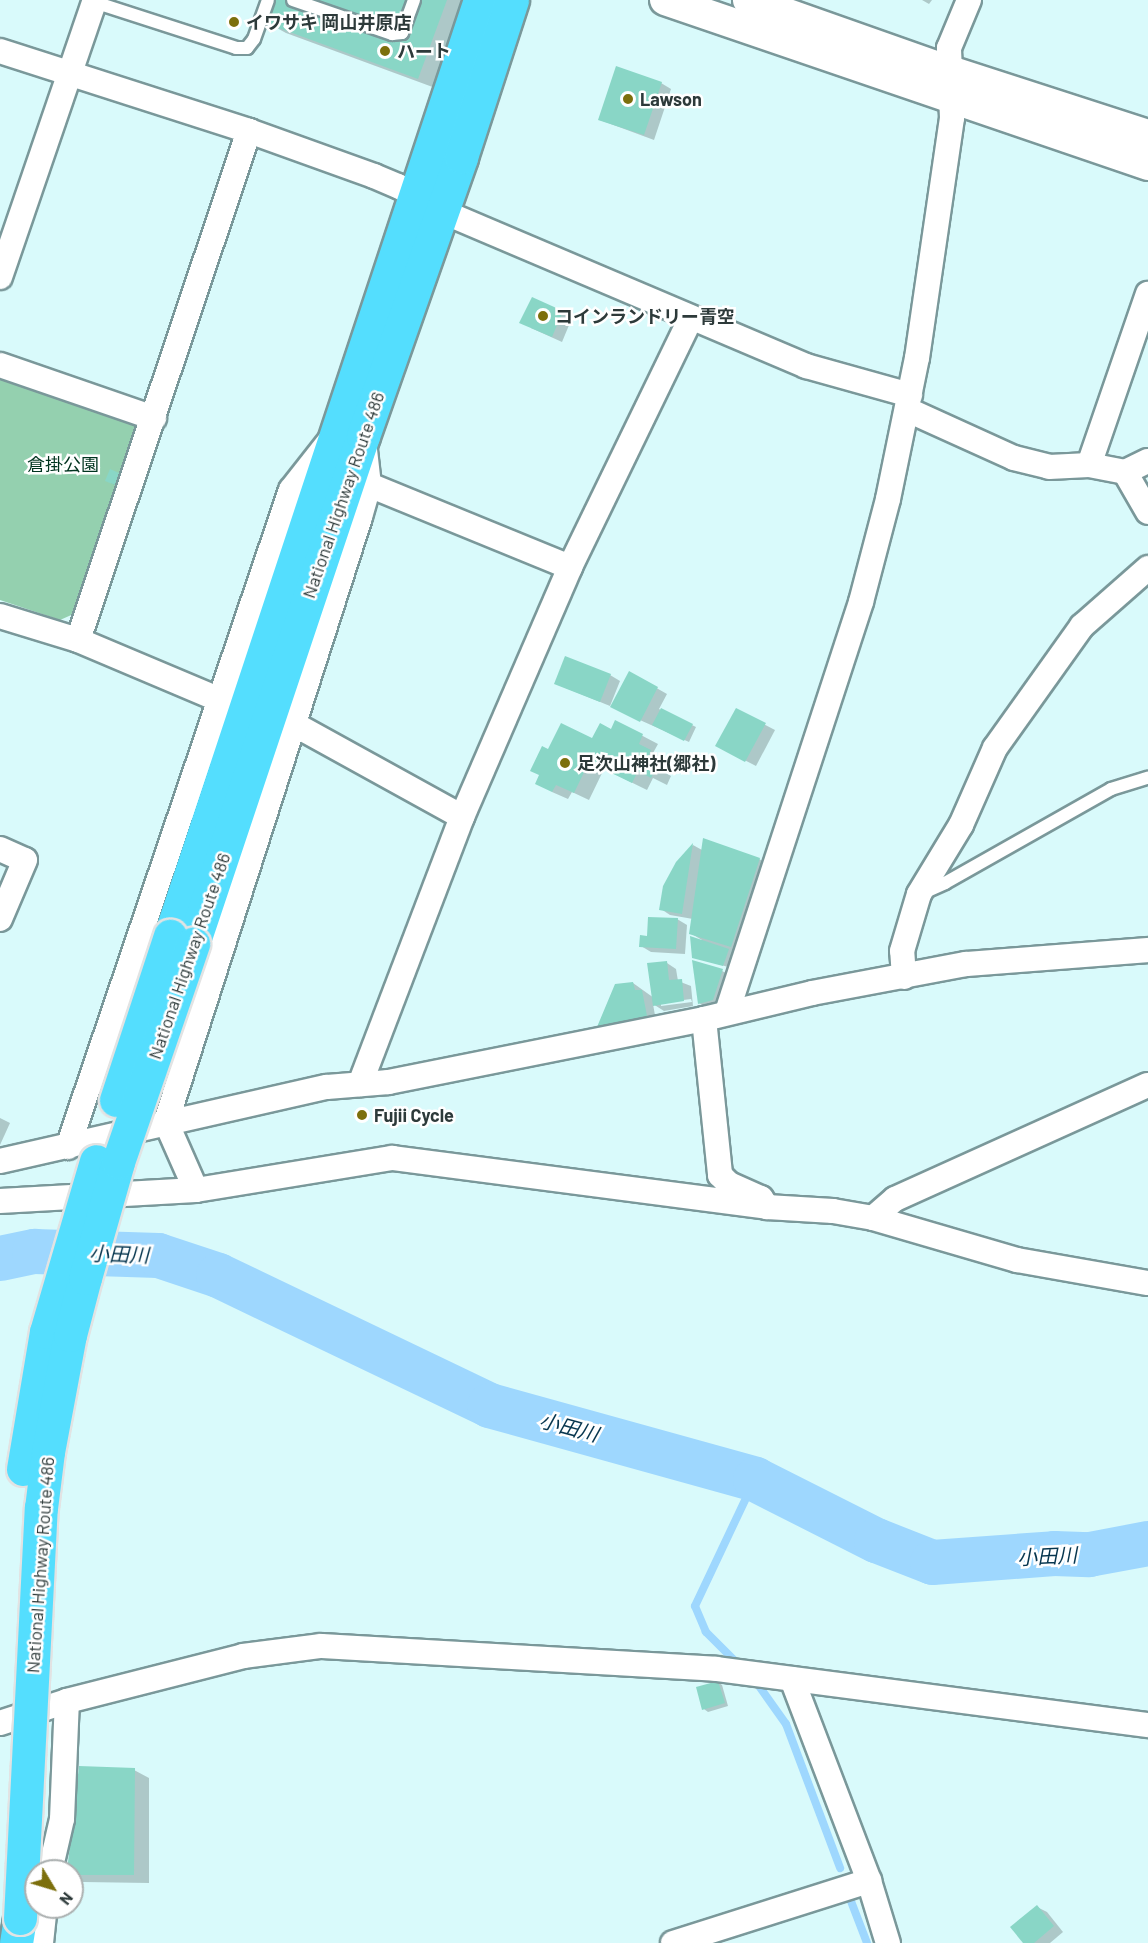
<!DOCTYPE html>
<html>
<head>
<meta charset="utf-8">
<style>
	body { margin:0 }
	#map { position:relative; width:1148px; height:1943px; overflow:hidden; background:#d9fafb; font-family:Barlow,"Noto Sans JP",sans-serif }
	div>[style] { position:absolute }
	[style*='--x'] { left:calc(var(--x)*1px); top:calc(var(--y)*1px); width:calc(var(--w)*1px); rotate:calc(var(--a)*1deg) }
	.green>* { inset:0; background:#94d0af }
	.shadow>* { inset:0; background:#0003 }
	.stream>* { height:8px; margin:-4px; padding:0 4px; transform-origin:4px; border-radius:4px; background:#9ed7fe }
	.river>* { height:45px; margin:-22.5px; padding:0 22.5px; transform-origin:22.5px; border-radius:22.5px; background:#9ed7fe }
	.building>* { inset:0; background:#89d6c6 }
	.roads { filter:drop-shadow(2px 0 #7a989a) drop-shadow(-2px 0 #7a989a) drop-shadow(0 2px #7a989a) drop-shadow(0 -2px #7a989a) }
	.service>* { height:12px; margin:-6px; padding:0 6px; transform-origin:6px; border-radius:6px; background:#fff }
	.minor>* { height:24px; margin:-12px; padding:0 12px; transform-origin:12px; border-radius:12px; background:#fff }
	.tertiary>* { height:30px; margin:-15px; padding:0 15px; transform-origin:15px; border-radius:15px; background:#fff }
	.trunk>* { height:33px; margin:-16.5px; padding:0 16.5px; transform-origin:16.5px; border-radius:16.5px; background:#54defe }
	.bridges { filter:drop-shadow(2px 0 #e2e3e3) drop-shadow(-2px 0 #e2e3e3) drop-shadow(0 2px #e2e3e3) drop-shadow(0 -2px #e2e3e3) }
	.trunk-bridge>* { height:33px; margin:-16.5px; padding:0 16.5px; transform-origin:16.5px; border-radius:16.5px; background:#54defe }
	.dots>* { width:16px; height:16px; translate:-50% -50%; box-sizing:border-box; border:3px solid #fff; border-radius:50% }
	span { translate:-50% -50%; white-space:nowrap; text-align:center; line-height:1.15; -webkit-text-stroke:5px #fff; paint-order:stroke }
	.poi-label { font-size:18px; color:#2d3a3a; font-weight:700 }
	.left { translate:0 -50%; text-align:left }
	.park-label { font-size:18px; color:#00341f }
	.street-label { font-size:18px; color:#2d3a3a }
	.water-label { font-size:20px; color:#06364f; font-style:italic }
	.north { position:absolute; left:24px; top:1859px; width:60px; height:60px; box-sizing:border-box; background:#fff; border:2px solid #abb0b0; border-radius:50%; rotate:128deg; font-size:16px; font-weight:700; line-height:24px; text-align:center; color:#2d3a3a }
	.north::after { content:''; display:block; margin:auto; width:21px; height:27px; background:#7c6f0c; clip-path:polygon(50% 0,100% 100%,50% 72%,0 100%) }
</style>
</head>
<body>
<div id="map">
	<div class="green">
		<i style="clip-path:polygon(0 375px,143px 423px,78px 612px,60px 620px,0 600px)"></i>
	</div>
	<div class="shadow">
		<i style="clip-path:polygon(275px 0,462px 0,467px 11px,438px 89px,286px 33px,266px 22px)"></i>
		<i style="clip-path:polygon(922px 0,932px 0,929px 4px)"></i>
		<i style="clip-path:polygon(661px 83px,671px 89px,654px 140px,600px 120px)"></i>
		<i style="clip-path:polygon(532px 298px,572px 318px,562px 342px,531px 328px)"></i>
		<i style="clip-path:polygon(111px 471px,123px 477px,119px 487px,111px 483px)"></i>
		<i style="clip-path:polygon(630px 673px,667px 694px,659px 709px,696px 727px,689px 742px,622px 712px)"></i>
		<i style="clip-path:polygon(610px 675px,620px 681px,610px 706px,556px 684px)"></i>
		<i style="clip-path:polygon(736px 710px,775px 730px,756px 766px,727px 751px)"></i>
		<i style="clip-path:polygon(616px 722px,658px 744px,653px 753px,665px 760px,660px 770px,671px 776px,667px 785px,653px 778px,647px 790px,604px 769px,589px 800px,572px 792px,568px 799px,552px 792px,549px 751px,593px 740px,611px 730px)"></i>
		<i style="clip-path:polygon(693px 845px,702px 850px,759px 859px,774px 868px,746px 954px,734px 951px,728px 967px,694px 957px,702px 940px,690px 933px,693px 919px,670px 915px,661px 909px,677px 863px)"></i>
		<i style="clip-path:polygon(677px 919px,687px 925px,685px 954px,651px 952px,641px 946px,648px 937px)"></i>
		<i style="clip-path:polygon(evenodd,667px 963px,676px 969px,678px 981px,691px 986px,693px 1006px,664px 1011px,653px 1004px,656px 1021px,608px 1032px,599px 1027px,616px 985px,633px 983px,654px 998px,667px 963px,691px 999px,692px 1002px,661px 1006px,661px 1003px,691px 999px)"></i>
		<i style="clip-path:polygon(722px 971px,732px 976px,723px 1005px,709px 1009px,699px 1003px)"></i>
		<i style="clip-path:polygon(0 1118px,10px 1123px,0 1145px)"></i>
		<i style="clip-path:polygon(718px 1682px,722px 1685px,728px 1706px,708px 1712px,704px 1709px)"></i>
		<i style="clip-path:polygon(134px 1770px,149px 1778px,149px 1883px,83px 1882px,72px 1876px,72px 1871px,68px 1871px)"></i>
		<i style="clip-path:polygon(1037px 1907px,1047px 1912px,1063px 1932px,1050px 1943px,1025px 1943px)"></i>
	</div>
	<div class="stream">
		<i style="--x:739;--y:1665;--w:47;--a:-135"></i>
		<i style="--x:706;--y:1632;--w:28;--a:-113"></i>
		<i style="--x:695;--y:1606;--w:140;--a:-64.7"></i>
		<i style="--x:754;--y:1679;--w:55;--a:54.6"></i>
		<i style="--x:786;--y:1724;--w:154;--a:69.4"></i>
		<i style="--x:849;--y:1896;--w:50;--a:69"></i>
	</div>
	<div class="river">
		<i style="--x:0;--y:1258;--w:35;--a:-12"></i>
		<i style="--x:34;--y:1251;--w:124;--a:1.8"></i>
		<i style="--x:158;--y:1255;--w:63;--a:18.4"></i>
		<i style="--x:218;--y:1275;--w:301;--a:25.6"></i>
		<i style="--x:489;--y:1405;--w:276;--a:15.5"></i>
		<i style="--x:755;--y:1479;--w:136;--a:26.8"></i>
		<i style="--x:876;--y:1540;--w:60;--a:21.4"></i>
		<i style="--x:932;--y:1562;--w:122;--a:-4.2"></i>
		<i style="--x:1054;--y:1553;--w:35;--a:2"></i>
		<i style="--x:1089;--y:1554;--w:60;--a:-10.6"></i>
	</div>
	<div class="building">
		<i style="clip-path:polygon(273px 0,447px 0,418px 79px,265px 23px)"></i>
		<i style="clip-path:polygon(616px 66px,662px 82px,644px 135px,598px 120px)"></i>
		<i style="clip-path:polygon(532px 297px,563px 311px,552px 337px,519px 323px)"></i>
		<i style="clip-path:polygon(110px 469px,119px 473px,115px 485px,105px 481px)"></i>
		<i style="clip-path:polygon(565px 656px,611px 674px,600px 702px,554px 684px)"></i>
		<i style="clip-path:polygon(629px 671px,658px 687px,640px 722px,610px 707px)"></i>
		<i style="clip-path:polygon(661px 708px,693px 724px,684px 741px,652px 725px)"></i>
		<i style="clip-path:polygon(736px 708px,766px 723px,745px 762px,715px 746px)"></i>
		<i style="clip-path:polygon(615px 720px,643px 734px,639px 744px,651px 750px,646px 761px,657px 766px,651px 778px,638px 771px,632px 783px,589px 762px,574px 793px,556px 785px,552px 792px,535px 784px,539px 775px,530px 771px,542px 746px,548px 749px,561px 723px,592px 738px,600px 723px,611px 729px)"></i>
		<i style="clip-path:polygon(703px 838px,760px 858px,731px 947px,689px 934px)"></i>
		<i style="clip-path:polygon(693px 843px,682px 914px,659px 910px,663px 886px,676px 862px)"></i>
		<i style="clip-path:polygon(648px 917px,678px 918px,676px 949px,639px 947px,640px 935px,647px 936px)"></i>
		<i style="clip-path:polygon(690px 936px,729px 949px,723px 966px,692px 958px)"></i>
		<i style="clip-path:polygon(692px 960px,723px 969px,713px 1000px,698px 1004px)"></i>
		<i style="clip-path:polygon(667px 961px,669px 980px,682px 979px,684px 1001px,653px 1006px,647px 963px)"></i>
		<i style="clip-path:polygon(633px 982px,635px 990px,642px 990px,647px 1016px,597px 1027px,615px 984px)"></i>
		<i style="clip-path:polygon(718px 1681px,725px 1703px,702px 1710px,696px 1687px)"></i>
		<i style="clip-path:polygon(79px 1766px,135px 1768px,134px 1875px,72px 1875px,72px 1871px,67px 1871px)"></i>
		<i style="clip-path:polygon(1037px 1905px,1054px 1926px,1034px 1943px,1023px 1943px,1010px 1927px)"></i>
	</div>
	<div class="roads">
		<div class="service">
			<i style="--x:293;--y:0;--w:105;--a:19"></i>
			<i style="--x:392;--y:34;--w:10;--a:-6"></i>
			<i style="--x:402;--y:33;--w:35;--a:-70"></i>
			<i style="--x:94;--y:2;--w:149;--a:17.9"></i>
			<i style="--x:236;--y:48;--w:11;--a:0"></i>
			<i style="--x:247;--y:48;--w:11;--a:-52"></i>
			<i style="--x:254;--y:39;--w:41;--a:-70.3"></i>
			<i style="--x:923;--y:893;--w:24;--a:-24"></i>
			<i style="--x:945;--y:883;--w:191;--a:-29.5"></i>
			<i style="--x:1111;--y:789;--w:39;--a:-17"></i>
		</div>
		<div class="minor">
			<i style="--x:0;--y:51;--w:262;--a:17.8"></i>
			<i style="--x:249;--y:131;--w:133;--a:19.8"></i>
			<i style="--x:374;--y:176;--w:26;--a:23"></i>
			<i style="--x:398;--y:186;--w:50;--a:30.2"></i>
			<i style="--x:441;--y:211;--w:397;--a:23"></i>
			<i style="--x:806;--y:366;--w:108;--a:15.6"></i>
			<i style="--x:0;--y:277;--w:293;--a:-71.1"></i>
			<i style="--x:0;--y:365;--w:163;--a:19"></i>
			<i style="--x:908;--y:410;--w:116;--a:24.4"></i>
			<i style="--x:1014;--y:458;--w:36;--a:14"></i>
			<i style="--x:1049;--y:467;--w:40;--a:-2.9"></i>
			<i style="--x:1089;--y:465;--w:37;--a:11"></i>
			<i style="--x:1125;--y:472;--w:25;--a:-26"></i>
			<i style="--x:1089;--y:465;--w:181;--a:-71"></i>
			<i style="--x:1125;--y:472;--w:46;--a:60.1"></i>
			<i style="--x:369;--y:485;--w:217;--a:22.2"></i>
			<i style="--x:0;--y:616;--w:82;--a:17.1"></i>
			<i style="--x:78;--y:640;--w:154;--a:22.9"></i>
			<i style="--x:78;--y:640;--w:537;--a:-71.43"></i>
			<i style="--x:292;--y:723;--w:194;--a:28.9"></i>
			<i style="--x:0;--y:849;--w:27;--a:24"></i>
			<i style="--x:25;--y:860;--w:64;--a:113"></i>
			<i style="--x:904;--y:977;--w:26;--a:-94"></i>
			<i style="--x:902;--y:951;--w:59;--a:-73.4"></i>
			<i style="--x:919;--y:894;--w:81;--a:-58.7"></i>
			<i style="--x:961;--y:825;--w:84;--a:-66.2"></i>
			<i style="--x:995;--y:748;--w:150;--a:-54.5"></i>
			<i style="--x:1082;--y:626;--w:88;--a:-41.3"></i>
			<i style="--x:727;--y:1012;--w:431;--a:-71.9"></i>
			<i style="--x:861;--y:602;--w:106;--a:-75.3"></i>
			<i style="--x:888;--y:499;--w:144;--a:-78.4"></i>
			<i style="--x:917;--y:358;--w:243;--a:-81.7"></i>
			<i style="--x:952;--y:118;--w:70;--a:-92.5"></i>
			<i style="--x:949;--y:48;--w:52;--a:-67.4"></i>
			<i style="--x:704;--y:1019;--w:157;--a:84.1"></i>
			<i style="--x:720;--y:1175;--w:13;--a:45"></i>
			<i style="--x:729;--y:1184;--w:35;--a:24"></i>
			<i style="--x:761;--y:1198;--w:11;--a:56"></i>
			<i style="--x:767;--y:1207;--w:66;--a:3.5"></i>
			<i style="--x:833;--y:1211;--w:41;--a:9.9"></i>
			<i style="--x:873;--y:1218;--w:29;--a:-41"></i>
			<i style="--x:895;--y:1199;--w:277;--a:-24.3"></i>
			<i style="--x:360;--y:1084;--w:286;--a:-69.1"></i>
			<i style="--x:462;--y:817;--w:272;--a:-66.6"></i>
			<i style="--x:570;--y:567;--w:277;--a:-64.1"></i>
			<i style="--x:68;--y:1147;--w:694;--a:-71.25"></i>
			<i style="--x:291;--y:490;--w:60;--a:-51.8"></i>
			<i style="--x:0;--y:1161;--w:335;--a:-12.8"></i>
			<i style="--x:327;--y:1087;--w:62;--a:-4.6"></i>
			<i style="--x:389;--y:1082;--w:321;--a:-11.3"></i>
			<i style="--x:704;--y:1019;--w:111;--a:-13.5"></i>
			<i style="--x:812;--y:993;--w:157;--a:-10.7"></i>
			<i style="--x:966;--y:964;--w:183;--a:-4.4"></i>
			<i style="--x:196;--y:1190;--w:74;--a:-113.8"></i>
			<i style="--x:166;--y:1122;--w:635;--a:-72.22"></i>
			<i style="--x:360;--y:517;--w:33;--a:-74"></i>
			<i style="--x:369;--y:485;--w:44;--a:-96.5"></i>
			<i style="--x:0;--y:1201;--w:196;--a:-3.2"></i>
			<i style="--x:196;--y:1190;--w:199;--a:-9.3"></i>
			<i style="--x:392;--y:1158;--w:378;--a:7.4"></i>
			<i style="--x:873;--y:1218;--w:150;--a:16.3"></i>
			<i style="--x:1017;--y:1260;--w:133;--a:10"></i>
			<i style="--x:792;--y:1679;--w:216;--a:69.1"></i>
			<i style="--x:869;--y:1881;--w:65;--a:73"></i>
			<i style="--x:0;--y:1723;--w:71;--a:-18.2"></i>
			<i style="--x:67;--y:1701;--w:182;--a:-14.3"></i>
			<i style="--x:243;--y:1656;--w:79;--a:-7.3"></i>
			<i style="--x:321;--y:1646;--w:396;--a:3.3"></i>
			<i style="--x:716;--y:1669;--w:436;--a:7.4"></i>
			<i style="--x:50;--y:1871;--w:53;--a:-77"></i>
			<i style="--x:62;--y:1819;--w:118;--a:-87.6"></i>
			<i style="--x:41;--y:1943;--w:36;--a:-84"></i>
			<i style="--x:673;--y:1943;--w:206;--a:-17.6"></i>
		</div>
		<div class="tertiary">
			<i style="--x:665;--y:0;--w:510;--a:18.86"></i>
			<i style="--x:748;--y:0;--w:214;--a:19.4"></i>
			<i style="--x:950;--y:71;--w:208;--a:17.9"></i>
		</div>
		<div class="trunk">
			<i style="--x:170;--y:936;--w:986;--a:-71.68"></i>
			<i style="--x:193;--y:944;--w:536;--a:-71.5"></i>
			<i style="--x:363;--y:436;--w:296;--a:-70.6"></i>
			<i style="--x:461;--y:157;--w:165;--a:-72"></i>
			<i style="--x:16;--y:1943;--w:25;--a:-81"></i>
		</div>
	</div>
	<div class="bridges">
		<div class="trunk-bridge">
			<i style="--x:116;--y:1100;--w:173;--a:-71.8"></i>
			<i style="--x:23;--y:1469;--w:139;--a:-80.5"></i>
			<i style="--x:46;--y:1332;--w:178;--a:-73.7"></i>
			<i style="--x:20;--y:1918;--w:411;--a:-87.1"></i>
			<i style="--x:41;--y:1508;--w:56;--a:-82.9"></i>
			<i style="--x:48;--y:1452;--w:119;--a:-79.4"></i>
			<i style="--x:70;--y:1335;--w:59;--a:-75.3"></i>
			<i style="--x:85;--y:1278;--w:121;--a:-74.1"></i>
			<i style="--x:118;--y:1162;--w:231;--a:-71"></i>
		</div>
	</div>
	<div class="dots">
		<i style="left:234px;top:22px;background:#7c6f0c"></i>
		<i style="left:385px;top:51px;background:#7c6f0c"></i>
		<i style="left:628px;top:99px;background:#7c6f0c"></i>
		<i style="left:543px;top:316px;background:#7c6f0c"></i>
		<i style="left:565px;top:763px;background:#7c6f0c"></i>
		<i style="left:362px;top:1115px;background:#7c6f0c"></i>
	</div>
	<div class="poi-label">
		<span class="left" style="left:246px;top:22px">イワサキ 岡山井原店</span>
		<span class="left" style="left:397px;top:51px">ハート</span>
		<span class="left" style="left:640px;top:99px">Lawson</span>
		<span class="left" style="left:555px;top:316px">コインランドリー青空</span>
		<span class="left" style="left:577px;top:763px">足次山神社(郷社)</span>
		<span class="left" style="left:374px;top:1115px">Fujii Cycle</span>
	</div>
	<div class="park-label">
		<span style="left:63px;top:464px">倉掛公園</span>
	</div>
	<div class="street-label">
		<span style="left:343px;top:495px;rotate:-71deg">National Highway Route 486</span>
		<span style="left:189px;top:956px;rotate:-71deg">National Highway Route 486</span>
		<span style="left:40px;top:1565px;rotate:-86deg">National Highway Route 486</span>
	</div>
	<div class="water-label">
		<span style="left:119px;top:1254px;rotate:2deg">小田川</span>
		<span style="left:569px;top:1427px;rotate:15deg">小田川</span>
		<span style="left:1047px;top:1556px;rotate:-3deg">小田川</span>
	</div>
	<div class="north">N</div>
</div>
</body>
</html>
